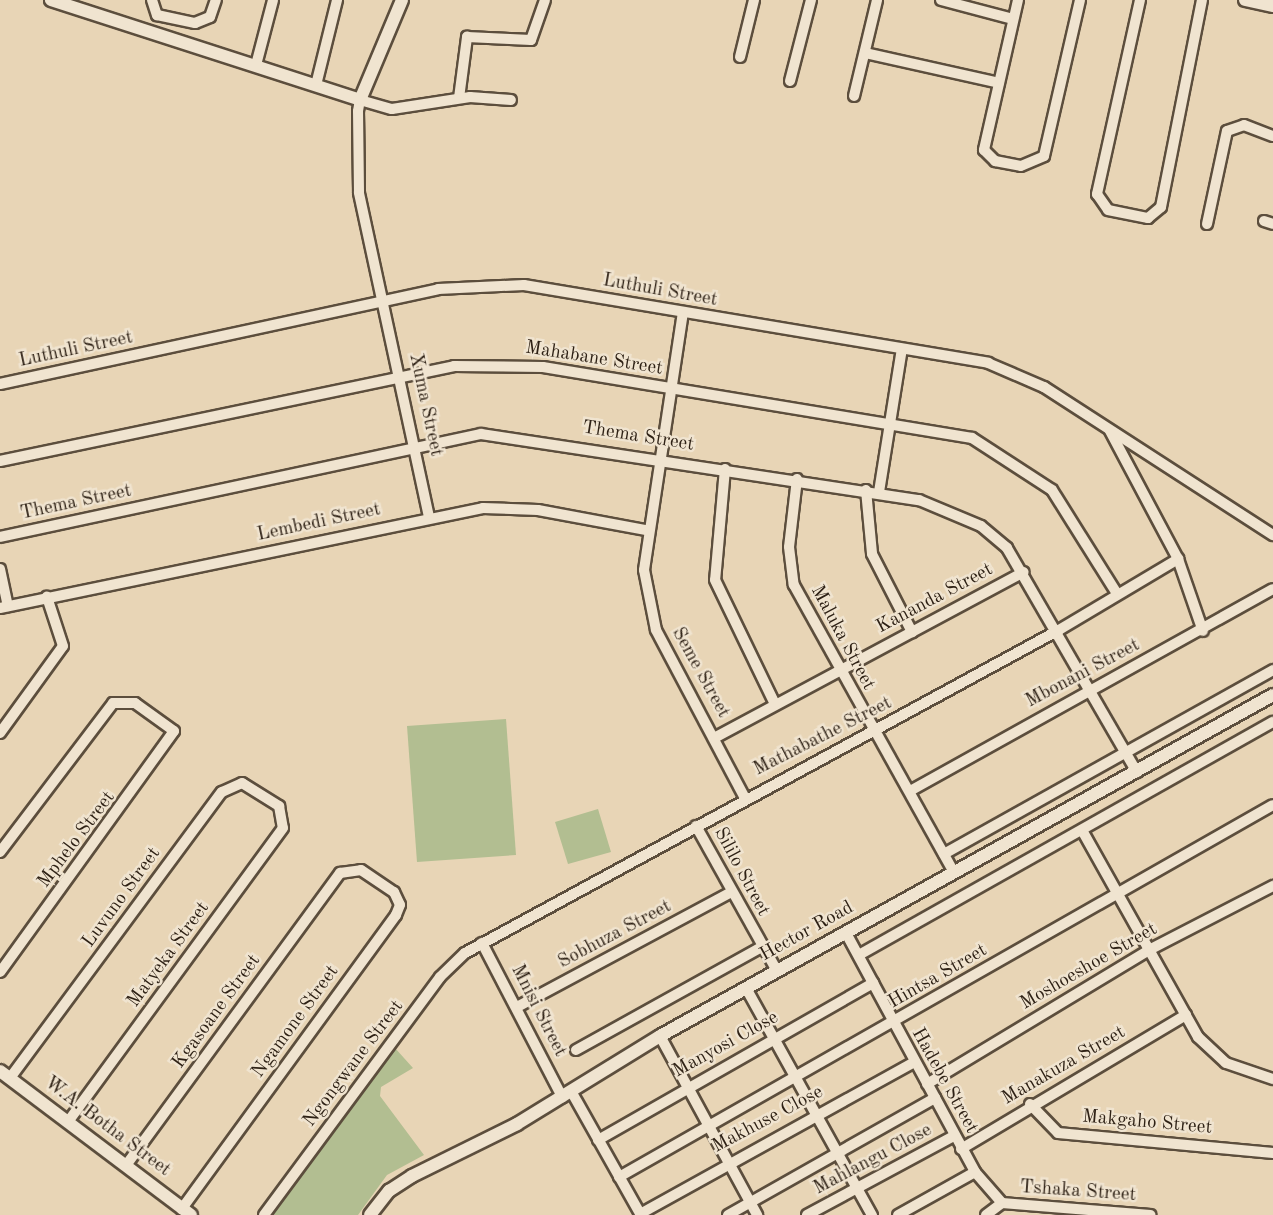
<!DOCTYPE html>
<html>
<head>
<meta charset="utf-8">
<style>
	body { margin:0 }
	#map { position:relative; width:1273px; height:1215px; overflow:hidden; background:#e8d5b6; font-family:"Old Standard TT",serif }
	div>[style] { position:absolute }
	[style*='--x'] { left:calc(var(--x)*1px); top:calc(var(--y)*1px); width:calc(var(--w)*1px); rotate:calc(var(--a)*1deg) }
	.green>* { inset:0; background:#b2be91 }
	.roads { filter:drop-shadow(2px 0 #5c4e3d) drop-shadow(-2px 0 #5c4e3d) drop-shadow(0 2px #5c4e3d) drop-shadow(0 -2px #5c4e3d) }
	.minor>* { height:10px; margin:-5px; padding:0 5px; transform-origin:5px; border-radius:5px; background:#f0e4d0 }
	.tertiary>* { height:12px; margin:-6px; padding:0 6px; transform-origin:6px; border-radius:6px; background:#f0e4d0 }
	span { translate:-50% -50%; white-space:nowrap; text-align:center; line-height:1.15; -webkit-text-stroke:5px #f0e4d0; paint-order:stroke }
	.street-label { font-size:19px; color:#2e2115 }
</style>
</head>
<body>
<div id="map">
	<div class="green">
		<i style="clip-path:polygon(506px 719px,516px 855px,417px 862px,407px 726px)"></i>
		<i style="clip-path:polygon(598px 809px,611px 852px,568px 864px,555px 822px)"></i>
		<i style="clip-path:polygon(395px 1048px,413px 1068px,381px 1087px,380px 1096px,424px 1155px,387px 1175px,358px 1215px,261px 1215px)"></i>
	</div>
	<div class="roads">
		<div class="minor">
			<i style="--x:152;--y:0;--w:16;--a:72"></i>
			<i style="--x:157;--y:15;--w:39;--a:12"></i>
			<i style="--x:195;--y:23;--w:16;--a:-22"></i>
			<i style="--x:210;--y:17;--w:18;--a:-71"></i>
			<i style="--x:941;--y:0;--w:74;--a:14.8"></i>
			<i style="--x:1018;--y:0;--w:154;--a:102.8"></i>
			<i style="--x:984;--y:150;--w:16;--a:45"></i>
			<i style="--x:995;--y:161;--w:26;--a:11"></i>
			<i style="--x:1021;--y:166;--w:25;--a:-23"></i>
			<i style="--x:1044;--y:156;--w:160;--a:-77"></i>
			<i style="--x:1140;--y:0;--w:199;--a:102.5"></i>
			<i style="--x:1097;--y:194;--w:19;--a:55"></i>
			<i style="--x:1108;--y:210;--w:41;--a:11.3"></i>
			<i style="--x:1148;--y:218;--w:17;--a:-40"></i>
			<i style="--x:1161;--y:207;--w:211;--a:-78.8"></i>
			<i style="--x:865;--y:53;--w:137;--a:12.6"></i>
			<i style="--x:740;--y:57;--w:59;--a:-76.2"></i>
			<i style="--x:256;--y:65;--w:67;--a:-75.3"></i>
			<i style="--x:790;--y:81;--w:84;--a:-75.5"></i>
			<i style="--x:316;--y:85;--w:88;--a:-76.1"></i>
			<i style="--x:854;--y:96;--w:99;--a:-76.5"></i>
			<i style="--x:459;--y:98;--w:62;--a:-82.5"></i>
			<i style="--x:467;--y:37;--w:64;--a:2.7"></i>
			<i style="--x:531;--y:40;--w:42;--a:-70.7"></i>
			<i style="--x:1264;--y:221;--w:9;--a:18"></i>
			<i style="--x:1207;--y:224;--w:95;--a:-77.9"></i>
			<i style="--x:1227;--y:131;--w:18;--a:-19"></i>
			<i style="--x:1244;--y:125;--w:31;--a:21"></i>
			<i style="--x:683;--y:312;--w:261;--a:98.6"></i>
			<i style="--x:644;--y:570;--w:61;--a:78.7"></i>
			<i style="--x:656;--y:630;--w:188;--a:62.1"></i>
			<i style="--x:0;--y:384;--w:448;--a:-12.2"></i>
			<i style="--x:438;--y:289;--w:86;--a:-2.7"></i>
			<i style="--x:524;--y:285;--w:471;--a:9.5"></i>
			<i style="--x:988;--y:363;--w:61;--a:23.2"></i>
			<i style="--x:1044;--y:387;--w:273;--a:32.9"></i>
			<i style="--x:1110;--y:431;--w:145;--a:62"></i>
			<i style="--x:1178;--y:559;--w:76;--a:70.9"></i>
			<i style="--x:0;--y:461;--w:464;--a:-11.8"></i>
			<i style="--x:454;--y:366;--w:89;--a:0.6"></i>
			<i style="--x:543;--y:367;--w:435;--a:9.4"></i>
			<i style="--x:972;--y:438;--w:95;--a:33"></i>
			<i style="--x:1052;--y:490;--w:120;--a:57.9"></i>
			<i style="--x:725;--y:469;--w:111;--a:95.1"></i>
			<i style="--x:715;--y:580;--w:138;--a:64.2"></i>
			<i style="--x:797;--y:479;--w:68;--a:96.7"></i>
			<i style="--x:789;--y:547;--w:38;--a:83"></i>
			<i style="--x:794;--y:585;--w:329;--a:60.9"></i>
			<i style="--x:866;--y:490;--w:64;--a:84.6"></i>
			<i style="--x:872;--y:554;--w:88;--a:62.9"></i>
			<i style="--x:879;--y:492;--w:145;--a:-80.9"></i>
			<i style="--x:429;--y:517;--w:332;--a:-102.2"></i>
			<i style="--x:359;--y:192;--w:81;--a:-90.7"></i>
			<i style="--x:358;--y:111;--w:11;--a:-80"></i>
			<i style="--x:360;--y:100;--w:33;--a:16"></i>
			<i style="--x:392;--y:109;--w:79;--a:-8.7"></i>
			<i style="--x:470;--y:97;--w:41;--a:4.2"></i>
			<i style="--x:0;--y:537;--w:492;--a:-12.1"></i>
			<i style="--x:481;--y:434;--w:443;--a:8.6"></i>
			<i style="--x:919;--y:500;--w:67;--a:22.8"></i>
			<i style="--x:981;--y:526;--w:34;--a:40"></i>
			<i style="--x:1007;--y:548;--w:259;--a:59.9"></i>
			<i style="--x:0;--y:569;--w:38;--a:78"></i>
			<i style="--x:0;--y:608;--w:493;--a:-11.7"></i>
			<i style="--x:483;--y:508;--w:55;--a:2.1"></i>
			<i style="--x:538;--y:510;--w:110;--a:10.5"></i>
			<i style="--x:0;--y:733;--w:107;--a:-54.1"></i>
			<i style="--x:63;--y:646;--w:52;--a:-108.1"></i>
			<i style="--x:716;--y:737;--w:349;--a:-28.2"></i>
			<i style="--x:910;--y:791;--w:415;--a:-29.1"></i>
			<i style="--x:696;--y:826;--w:166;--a:60.8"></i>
			<i style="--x:1083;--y:832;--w:235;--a:60.7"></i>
			<i style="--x:1198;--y:1037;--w:38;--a:43"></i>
			<i style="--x:1226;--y:1063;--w:50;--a:18.8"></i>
			<i style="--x:0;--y:852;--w:187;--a:-52.8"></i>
			<i style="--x:113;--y:703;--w:22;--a:0"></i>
			<i style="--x:135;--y:703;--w:48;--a:35.7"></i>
			<i style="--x:174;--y:731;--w:297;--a:125.8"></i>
			<i style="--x:944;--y:854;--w:377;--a:-29.2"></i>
			<i style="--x:846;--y:933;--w:272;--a:61.6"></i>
			<i style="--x:975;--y:1172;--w:41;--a:48.9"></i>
			<i style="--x:482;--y:943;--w:174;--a:62.5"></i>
			<i style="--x:859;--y:955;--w:475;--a:-29.4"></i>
			<i style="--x:746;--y:988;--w:260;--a:61"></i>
			<i style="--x:517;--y:1007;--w:242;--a:-28.2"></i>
			<i style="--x:660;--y:1036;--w:204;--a:61.5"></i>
			<i style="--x:576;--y:1050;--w:213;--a:-29"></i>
			<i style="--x:10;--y:1078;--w:356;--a:-53.5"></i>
			<i style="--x:222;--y:792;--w:22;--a:-24"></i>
			<i style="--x:242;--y:783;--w:44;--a:31.9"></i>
			<i style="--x:279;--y:806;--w:22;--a:80"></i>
			<i style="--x:283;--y:828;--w:364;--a:126.2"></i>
			<i style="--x:927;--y:1084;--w:259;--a:-31.1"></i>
			<i style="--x:1149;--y:950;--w:140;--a:-27.3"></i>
			<i style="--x:571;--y:1091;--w:142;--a:60.6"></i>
			<i style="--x:1030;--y:1104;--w:40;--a:46"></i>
			<i style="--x:1058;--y:1133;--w:216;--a:5.3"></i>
			<i style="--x:598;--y:1140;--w:317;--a:-29.7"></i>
			<i style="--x:961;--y:1149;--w:262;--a:-30.8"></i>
			<i style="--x:127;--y:1164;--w:361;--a:-53.8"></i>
			<i style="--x:340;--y:873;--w:21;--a:-8"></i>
			<i style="--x:361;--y:870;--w:40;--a:34"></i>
			<i style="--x:394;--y:892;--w:14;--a:65"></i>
			<i style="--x:400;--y:905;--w:11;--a:112"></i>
			<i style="--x:396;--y:915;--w:364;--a:126.1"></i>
			<i style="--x:619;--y:1177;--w:752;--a:-29.63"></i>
			<i style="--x:1002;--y:1203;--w:149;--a:4.6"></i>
			<i style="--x:640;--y:1214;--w:313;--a:-29"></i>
			<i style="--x:264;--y:1215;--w:296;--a:-53.5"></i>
			<i style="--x:440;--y:977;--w:35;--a:-44"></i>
			<i style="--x:465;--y:953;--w:676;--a:-28.54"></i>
			<i style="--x:1059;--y:630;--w:139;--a:-30.8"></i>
			<i style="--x:728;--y:1215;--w:238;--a:-29.5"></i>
			<i style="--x:807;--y:1215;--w:167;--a:-28.3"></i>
			<i style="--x:898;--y:1215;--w:88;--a:-29.2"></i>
			<i style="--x:986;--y:1215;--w:20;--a:-37"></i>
		</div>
		<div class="tertiary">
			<i style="--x:51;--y:0;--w:325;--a:17.9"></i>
			<i style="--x:360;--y:100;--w:108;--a:-67.2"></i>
			<i style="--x:1245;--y:0;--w:29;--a:12"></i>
			<i style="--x:0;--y:1071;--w:239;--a:37"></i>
			<i style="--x:370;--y:1215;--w:31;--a:-52"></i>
			<i style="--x:389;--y:1191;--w:27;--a:-33"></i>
			<i style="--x:412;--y:1176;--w:117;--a:-26.3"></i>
			<i style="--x:517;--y:1124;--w:168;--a:-31.6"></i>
			<i style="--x:660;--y:1036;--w:701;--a:-29.09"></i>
		</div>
	</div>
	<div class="street-label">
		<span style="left:660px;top:291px;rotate:10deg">Luthuli Street</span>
		<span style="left:76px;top:350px;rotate:-12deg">Luthuli Street</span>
		<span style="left:594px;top:359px;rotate:9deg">Mahabane Street</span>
		<span style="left:425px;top:405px;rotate:78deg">Xuma Street</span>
		<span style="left:638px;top:437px;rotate:9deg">Thema Street</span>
		<span style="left:76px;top:503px;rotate:-12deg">Thema Street</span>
		<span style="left:319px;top:523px;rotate:-12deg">Lembedi Street</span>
		<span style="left:935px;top:599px;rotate:-28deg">Kananda Street</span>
		<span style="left:842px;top:638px;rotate:62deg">Maluka Street</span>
		<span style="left:700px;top:673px;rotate:61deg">Seme Street</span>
		<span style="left:1083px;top:674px;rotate:-28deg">Mbonani Street</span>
		<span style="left:823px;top:737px;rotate:-27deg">Mathabathe Street</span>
		<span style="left:77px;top:840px;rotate:-53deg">Mphelo Street</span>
		<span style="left:741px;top:872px;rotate:62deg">Sililo Street</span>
		<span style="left:122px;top:898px;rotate:-54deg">Luvuno Street</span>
		<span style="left:807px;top:932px;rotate:-29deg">Hector Road</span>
		<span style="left:615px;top:935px;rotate:-28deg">Sobhuza Street</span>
		<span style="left:169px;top:955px;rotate:-54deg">Matyeka Street</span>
		<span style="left:1089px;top:967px;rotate:-30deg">Moshoeshoe Street</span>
		<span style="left:938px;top:977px;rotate:-30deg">Hintsa Street</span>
		<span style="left:538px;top:1011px;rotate:63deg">Mnisi Street</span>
		<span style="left:217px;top:1012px;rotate:-54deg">Kgasoane Street</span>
		<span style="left:296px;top:1022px;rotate:-54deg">Ngamone Street</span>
		<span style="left:726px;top:1045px;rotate:-29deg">Manyosi Close</span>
		<span style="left:354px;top:1064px;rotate:-53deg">Ngongwane Street</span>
		<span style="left:1064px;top:1066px;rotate:-30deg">Manakuza Street</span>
		<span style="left:944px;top:1081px;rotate:61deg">Hadebe Street</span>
		<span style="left:768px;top:1120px;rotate:-28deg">Makhuse Close</span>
		<span style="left:1147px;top:1123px;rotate:5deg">Makgaho Street</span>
		<span style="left:107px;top:1127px;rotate:37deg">W.A. Botha Street</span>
		<span style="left:873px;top:1160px;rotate:-28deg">Mahlangu Close</span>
		<span style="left:1078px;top:1192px;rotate:4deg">Tshaka Street</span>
	</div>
</div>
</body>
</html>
